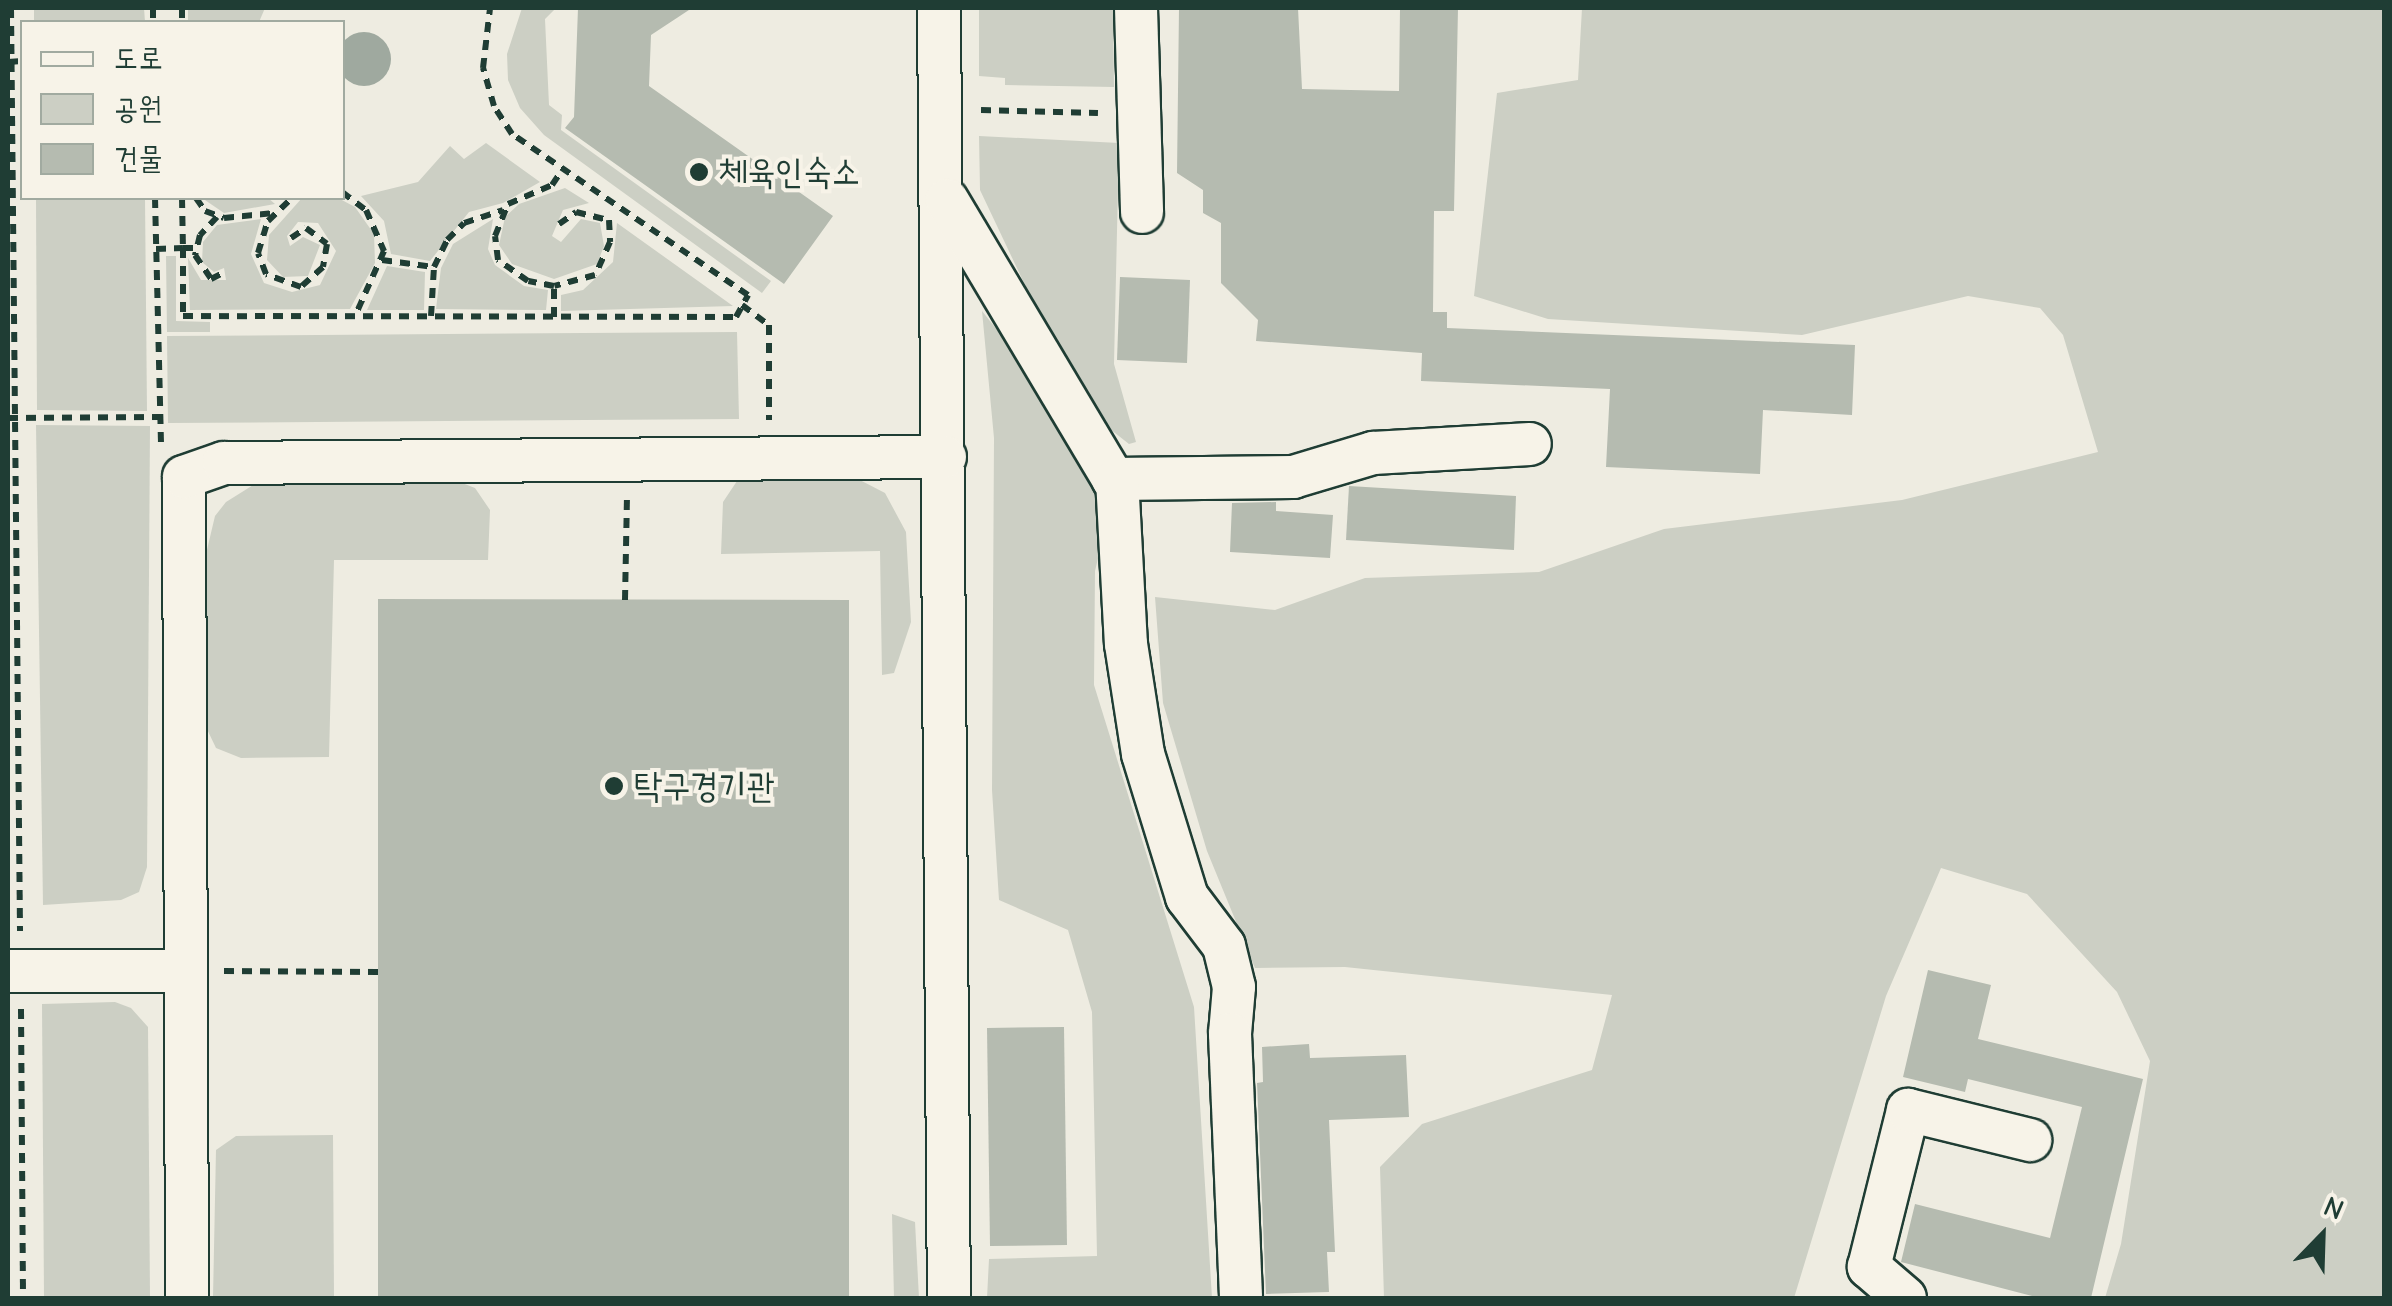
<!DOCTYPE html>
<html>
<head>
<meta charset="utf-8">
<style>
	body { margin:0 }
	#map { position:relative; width:2392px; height:1306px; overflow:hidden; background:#eeece1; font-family:"Comic Neue","Poor Story",sans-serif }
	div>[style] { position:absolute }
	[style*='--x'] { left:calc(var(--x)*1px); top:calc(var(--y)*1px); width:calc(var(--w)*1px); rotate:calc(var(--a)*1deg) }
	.green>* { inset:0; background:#cccfc4 }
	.water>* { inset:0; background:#9fa99f }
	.round { border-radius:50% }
	.building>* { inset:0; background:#b5bbb0 }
	.path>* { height:6px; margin-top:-3px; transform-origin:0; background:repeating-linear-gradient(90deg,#1f3d34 0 10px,transparent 0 18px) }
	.roads { filter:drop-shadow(2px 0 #1f3d34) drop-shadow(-2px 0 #1f3d34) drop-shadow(0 2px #1f3d34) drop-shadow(0 -2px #1f3d34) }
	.minor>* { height:42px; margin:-21px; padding:0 21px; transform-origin:21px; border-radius:21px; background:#f7f3e8 }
	.dots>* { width:28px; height:28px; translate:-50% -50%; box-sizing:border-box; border:5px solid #f7f3e8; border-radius:50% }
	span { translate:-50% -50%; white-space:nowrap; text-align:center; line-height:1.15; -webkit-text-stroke:8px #f7f3e8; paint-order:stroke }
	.poi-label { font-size:35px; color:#1f3d34 }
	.left { translate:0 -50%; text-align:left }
	.frame { position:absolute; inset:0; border:10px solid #1f3d34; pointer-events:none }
	.legend { position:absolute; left:20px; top:20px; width:325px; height:180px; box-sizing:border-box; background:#f7f3e8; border:2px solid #a1aaa0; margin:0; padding:12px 18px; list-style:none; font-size:30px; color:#1f3d34 }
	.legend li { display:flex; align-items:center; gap:20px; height:50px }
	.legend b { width:50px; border:2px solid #a1aaa0 }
	.north { position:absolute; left:2272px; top:1186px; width:100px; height:100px; -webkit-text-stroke:8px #f7f3e8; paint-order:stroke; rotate:23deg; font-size:28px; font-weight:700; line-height:40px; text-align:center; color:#1f3d34 }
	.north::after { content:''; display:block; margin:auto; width:35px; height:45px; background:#1f3d34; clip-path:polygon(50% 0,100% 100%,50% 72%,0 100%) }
</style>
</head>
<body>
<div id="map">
	<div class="green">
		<i style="clip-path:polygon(34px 8px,144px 8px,145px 22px,34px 22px)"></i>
		<i style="clip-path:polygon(188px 8px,265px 8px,259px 22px,188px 22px)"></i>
		<i style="clip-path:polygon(522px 8px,556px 8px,545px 19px,549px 105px,562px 115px,561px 130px,771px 281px,762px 293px,544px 135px,520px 108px,508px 80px,507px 54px)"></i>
		<i style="clip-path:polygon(979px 8px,1113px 8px,1114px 87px,1005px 85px,1005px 78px,979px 76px)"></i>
		<i style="clip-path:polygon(1582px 8px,2384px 8px,2384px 1298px,2105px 1298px,2121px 1244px,2150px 1061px,2117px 992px,2027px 894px,1941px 868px,1886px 996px,1794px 1298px,1384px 1298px,1380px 1167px,1422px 1124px,1592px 1070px,1612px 995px,1345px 967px,1255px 968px,1207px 851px,1163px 703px,1155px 597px,1275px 610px,1365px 578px,1539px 572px,1664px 529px,1902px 500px,2098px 452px,2063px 335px,2040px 308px,1968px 296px,1802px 335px,1548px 319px,1474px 296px,1497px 93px,1578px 80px)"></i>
		<i style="clip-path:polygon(979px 136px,1119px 143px,1114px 364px,1136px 442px,1129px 444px,1110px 429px,1060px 359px,980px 190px)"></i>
		<i style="clip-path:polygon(486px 143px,540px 182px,503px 203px,469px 212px,430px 261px,391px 254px,384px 221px,361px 196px,418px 182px,450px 146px,464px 159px)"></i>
		<i style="clip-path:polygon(565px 188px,589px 203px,563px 210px,552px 236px,561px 242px,581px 219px,600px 223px,604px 246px,597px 264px,554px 279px,512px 264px,499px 245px,505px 217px,519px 204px)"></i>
		<i style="clip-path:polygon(36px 198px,145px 198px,147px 411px,37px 410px)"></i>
		<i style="clip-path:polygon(202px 198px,268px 198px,275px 204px,224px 213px)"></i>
		<i style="clip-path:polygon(302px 198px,340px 199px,355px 207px,374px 234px,375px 263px,350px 309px,190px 310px,188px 258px,201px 280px,226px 280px,224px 268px,214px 272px,202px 262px,203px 242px,217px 225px,261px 219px,251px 254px,264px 283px,292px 292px,320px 285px,336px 251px,318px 223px,298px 222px,287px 236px,290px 246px,303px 237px,320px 245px,308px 276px,283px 277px,267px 260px,269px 235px)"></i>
		<i style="clip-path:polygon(493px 219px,488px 249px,495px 265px,524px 286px,548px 290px,546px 310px,436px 309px,441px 268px,453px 244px)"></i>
		<i style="clip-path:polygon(617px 223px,733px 306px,561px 311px,561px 295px,583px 290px,613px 262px)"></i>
		<i style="clip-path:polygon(166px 256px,176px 256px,176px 321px,210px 322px,210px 332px,167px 332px)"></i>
		<i style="clip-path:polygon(387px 266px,425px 272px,424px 310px,367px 310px)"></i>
		<i style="clip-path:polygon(982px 311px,1044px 389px,1110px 508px,1095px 571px,1094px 685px,1194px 1007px,1212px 1298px,987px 1298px,989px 1259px,1097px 1256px,1092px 1012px,1068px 930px,999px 900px,992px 790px,994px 438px)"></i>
		<i style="clip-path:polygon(737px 332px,739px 419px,168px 423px,167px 336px)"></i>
		<i style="clip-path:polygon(36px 425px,150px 426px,147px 867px,139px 892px,121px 900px,43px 905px)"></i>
		<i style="clip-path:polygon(854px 477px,885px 493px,906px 532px,911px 622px,894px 673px,882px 675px,880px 551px,721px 554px,723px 502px,737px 481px)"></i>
		<i style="clip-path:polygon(457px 481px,475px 488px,490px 510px,488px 560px,334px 560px,329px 757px,241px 758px,216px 748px,205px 725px,206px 554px,215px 516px,226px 502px,258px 482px)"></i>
		<i style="clip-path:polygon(115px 1002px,131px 1008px,148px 1027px,150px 1298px,44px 1298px,42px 1004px)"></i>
		<i style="clip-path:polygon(333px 1135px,334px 1298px,213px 1298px,216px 1150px,236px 1136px)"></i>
		<i style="clip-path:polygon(892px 1214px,915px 1222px,919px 1298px,894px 1298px)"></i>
	</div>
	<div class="water">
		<i class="round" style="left:337px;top:32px;width:54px;height:54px"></i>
	</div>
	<div class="building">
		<i style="clip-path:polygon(578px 8px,692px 8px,651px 35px,649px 86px,833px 216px,784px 284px,565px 128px,574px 117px)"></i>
		<i style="clip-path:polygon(1179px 8px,1298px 8px,1302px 89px,1399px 91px,1400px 8px,1458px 8px,1454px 211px,1434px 211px,1433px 312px,1447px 312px,1447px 328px,1855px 345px,1852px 415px,1763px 410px,1760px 474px,1606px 467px,1610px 389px,1421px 381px,1422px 353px,1256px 341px,1258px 320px,1221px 283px,1221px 223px,1203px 213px,1203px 190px,1177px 173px)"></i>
		<i style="clip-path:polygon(1120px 277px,1190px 280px,1187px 363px,1117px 360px)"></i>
		<i style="clip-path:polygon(1349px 486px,1516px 496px,1514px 550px,1346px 540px)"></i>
		<i style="clip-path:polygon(1276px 502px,1276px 511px,1333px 515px,1330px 558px,1230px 552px,1232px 503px)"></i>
		<i style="clip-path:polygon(378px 599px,849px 600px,849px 1298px,378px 1297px)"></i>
		<i style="clip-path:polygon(1928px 970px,1991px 985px,1978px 1039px,2143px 1079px,2091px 1298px,2040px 1298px,1901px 1262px,1915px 1204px,2050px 1238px,2082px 1107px,1968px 1079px,1965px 1092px,1903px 1077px)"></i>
		<i style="clip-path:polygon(1064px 1027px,1067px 1245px,990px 1246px,987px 1028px)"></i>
		<i style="clip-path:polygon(1309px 1044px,1310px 1058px,1406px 1055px,1409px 1117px,1329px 1120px,1335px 1252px,1327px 1252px,1329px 1292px,1266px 1294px,1257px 1083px,1263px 1082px,1262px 1047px)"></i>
	</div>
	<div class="path">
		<i style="--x:11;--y:8;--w:923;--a:89.44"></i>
		<i style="--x:153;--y:8;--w:14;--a:90"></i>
		<i style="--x:182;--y:8;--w:14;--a:90"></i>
		<i style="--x:8;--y:62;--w:14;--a:-4"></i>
		<i style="--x:981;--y:110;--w:117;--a:1.5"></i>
		<i style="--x:342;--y:192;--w:30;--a:37"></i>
		<i style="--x:366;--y:210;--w:45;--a:66.3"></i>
		<i style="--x:384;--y:251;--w:71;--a:114"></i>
		<i style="--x:155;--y:198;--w:248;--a:88.6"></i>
		<i style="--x:182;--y:198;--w:50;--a:88.9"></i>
		<i style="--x:183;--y:248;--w:12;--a:0"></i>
		<i style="--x:196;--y:198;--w:16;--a:55"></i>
		<i style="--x:205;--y:211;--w:20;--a:20"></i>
		<i style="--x:224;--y:218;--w:50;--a:-5.7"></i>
		<i style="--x:217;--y:217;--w:25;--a:133"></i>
		<i style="--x:200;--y:235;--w:21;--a:104"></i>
		<i style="--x:195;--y:255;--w:29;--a:56"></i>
		<i style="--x:211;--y:279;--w:13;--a:-27"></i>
		<i style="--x:559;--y:224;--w:21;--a:-35"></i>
		<i style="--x:576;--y:212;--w:34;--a:14"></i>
		<i style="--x:609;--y:220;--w:22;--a:87"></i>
		<i style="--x:610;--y:242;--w:36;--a:114"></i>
		<i style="--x:595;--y:275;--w:42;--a:165"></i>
		<i style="--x:554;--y:286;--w:26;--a:-169"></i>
		<i style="--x:528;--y:281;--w:37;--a:-145"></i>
		<i style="--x:498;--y:260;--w:24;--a:-97"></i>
		<i style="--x:495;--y:236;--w:35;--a:-68"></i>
		<i style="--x:508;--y:204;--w:48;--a:-23.4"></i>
		<i style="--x:552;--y:185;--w:18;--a:-56"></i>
		<i style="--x:291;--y:238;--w:18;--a:-34"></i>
		<i style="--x:306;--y:228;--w:26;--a:37"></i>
		<i style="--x:327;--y:244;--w:23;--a:100"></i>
		<i style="--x:323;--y:267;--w:30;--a:138"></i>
		<i style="--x:301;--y:287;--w:37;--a:-160"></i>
		<i style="--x:266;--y:274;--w:22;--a:-111"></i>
		<i style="--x:258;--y:253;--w:34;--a:-73"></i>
		<i style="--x:268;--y:221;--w:33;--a:-44"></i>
		<i style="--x:156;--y:249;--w:27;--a:-2"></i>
		<i style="--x:183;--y:248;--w:68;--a:90"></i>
		<i style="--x:183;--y:316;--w:553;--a:0.1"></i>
		<i style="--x:736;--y:317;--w:25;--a:-61"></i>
		<i style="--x:748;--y:295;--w:286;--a:-145.7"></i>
		<i style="--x:512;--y:134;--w:33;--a:-123"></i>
		<i style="--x:494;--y:106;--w:40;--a:-106"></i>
		<i style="--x:483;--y:68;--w:60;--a:-83.3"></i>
		<i style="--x:382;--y:260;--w:52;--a:7.7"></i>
		<i style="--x:742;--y:305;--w:34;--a:37"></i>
		<i style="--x:769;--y:325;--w:95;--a:90"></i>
		<i style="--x:431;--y:316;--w:49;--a:-86.5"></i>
		<i style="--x:434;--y:267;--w:30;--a:-64"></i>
		<i style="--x:447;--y:240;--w:24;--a:-45"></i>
		<i style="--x:464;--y:223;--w:41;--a:-18.4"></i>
		<i style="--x:554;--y:317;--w:31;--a:-90"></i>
		<i style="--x:8;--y:418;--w:150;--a:-0.4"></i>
		<i style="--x:625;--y:600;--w:100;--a:-88.9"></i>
		<i style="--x:224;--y:971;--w:154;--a:0.4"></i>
		<i style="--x:21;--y:1009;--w:289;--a:89.6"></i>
	</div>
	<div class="roads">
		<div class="minor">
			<i style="--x:939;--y:8;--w:1290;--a:89.56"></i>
			<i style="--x:1136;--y:8;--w:204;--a:88.3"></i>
			<i style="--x:947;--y:200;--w:325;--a:59.2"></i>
			<i style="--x:1113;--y:479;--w:180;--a:-0.6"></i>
			<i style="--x:1293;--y:477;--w:84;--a:-16.7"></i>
			<i style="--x:1373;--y:453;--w:157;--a:-3.3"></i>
			<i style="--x:1117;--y:479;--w:165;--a:86.9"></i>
			<i style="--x:1126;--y:644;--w:111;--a:81.2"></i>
			<i style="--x:1143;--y:754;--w:150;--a:72.9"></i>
			<i style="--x:1187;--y:897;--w:61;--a:52.9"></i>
			<i style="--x:1224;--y:946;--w:42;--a:76.3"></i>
			<i style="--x:1234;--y:987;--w:47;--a:94.9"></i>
			<i style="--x:1230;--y:1034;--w:262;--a:87.6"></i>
			<i style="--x:8;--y:971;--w:178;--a:0"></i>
			<i style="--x:187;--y:1298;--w:821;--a:-90.21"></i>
			<i style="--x:184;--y:477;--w:42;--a:-19.3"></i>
			<i style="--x:224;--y:463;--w:721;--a:-0.48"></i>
			<i style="--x:1905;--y:1298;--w:48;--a:-139.3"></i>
			<i style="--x:1869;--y:1267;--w:162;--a:-76"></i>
			<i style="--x:1908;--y:1110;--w:126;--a:13.8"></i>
		</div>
	</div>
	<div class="dots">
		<i style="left:699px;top:172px;background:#1f3d34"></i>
		<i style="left:614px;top:786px;background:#1f3d34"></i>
	</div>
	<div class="poi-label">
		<span class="left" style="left:719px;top:172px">체육인숙소</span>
		<span class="left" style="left:634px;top:786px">탁구경기관</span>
	</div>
	<div class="frame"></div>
	<ul class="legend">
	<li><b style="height:12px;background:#f7f3e8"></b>도로</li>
	<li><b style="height:28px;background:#cccfc4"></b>공원</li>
	<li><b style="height:28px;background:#b5bbb0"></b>건물</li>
	</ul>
	<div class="north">N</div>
</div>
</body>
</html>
